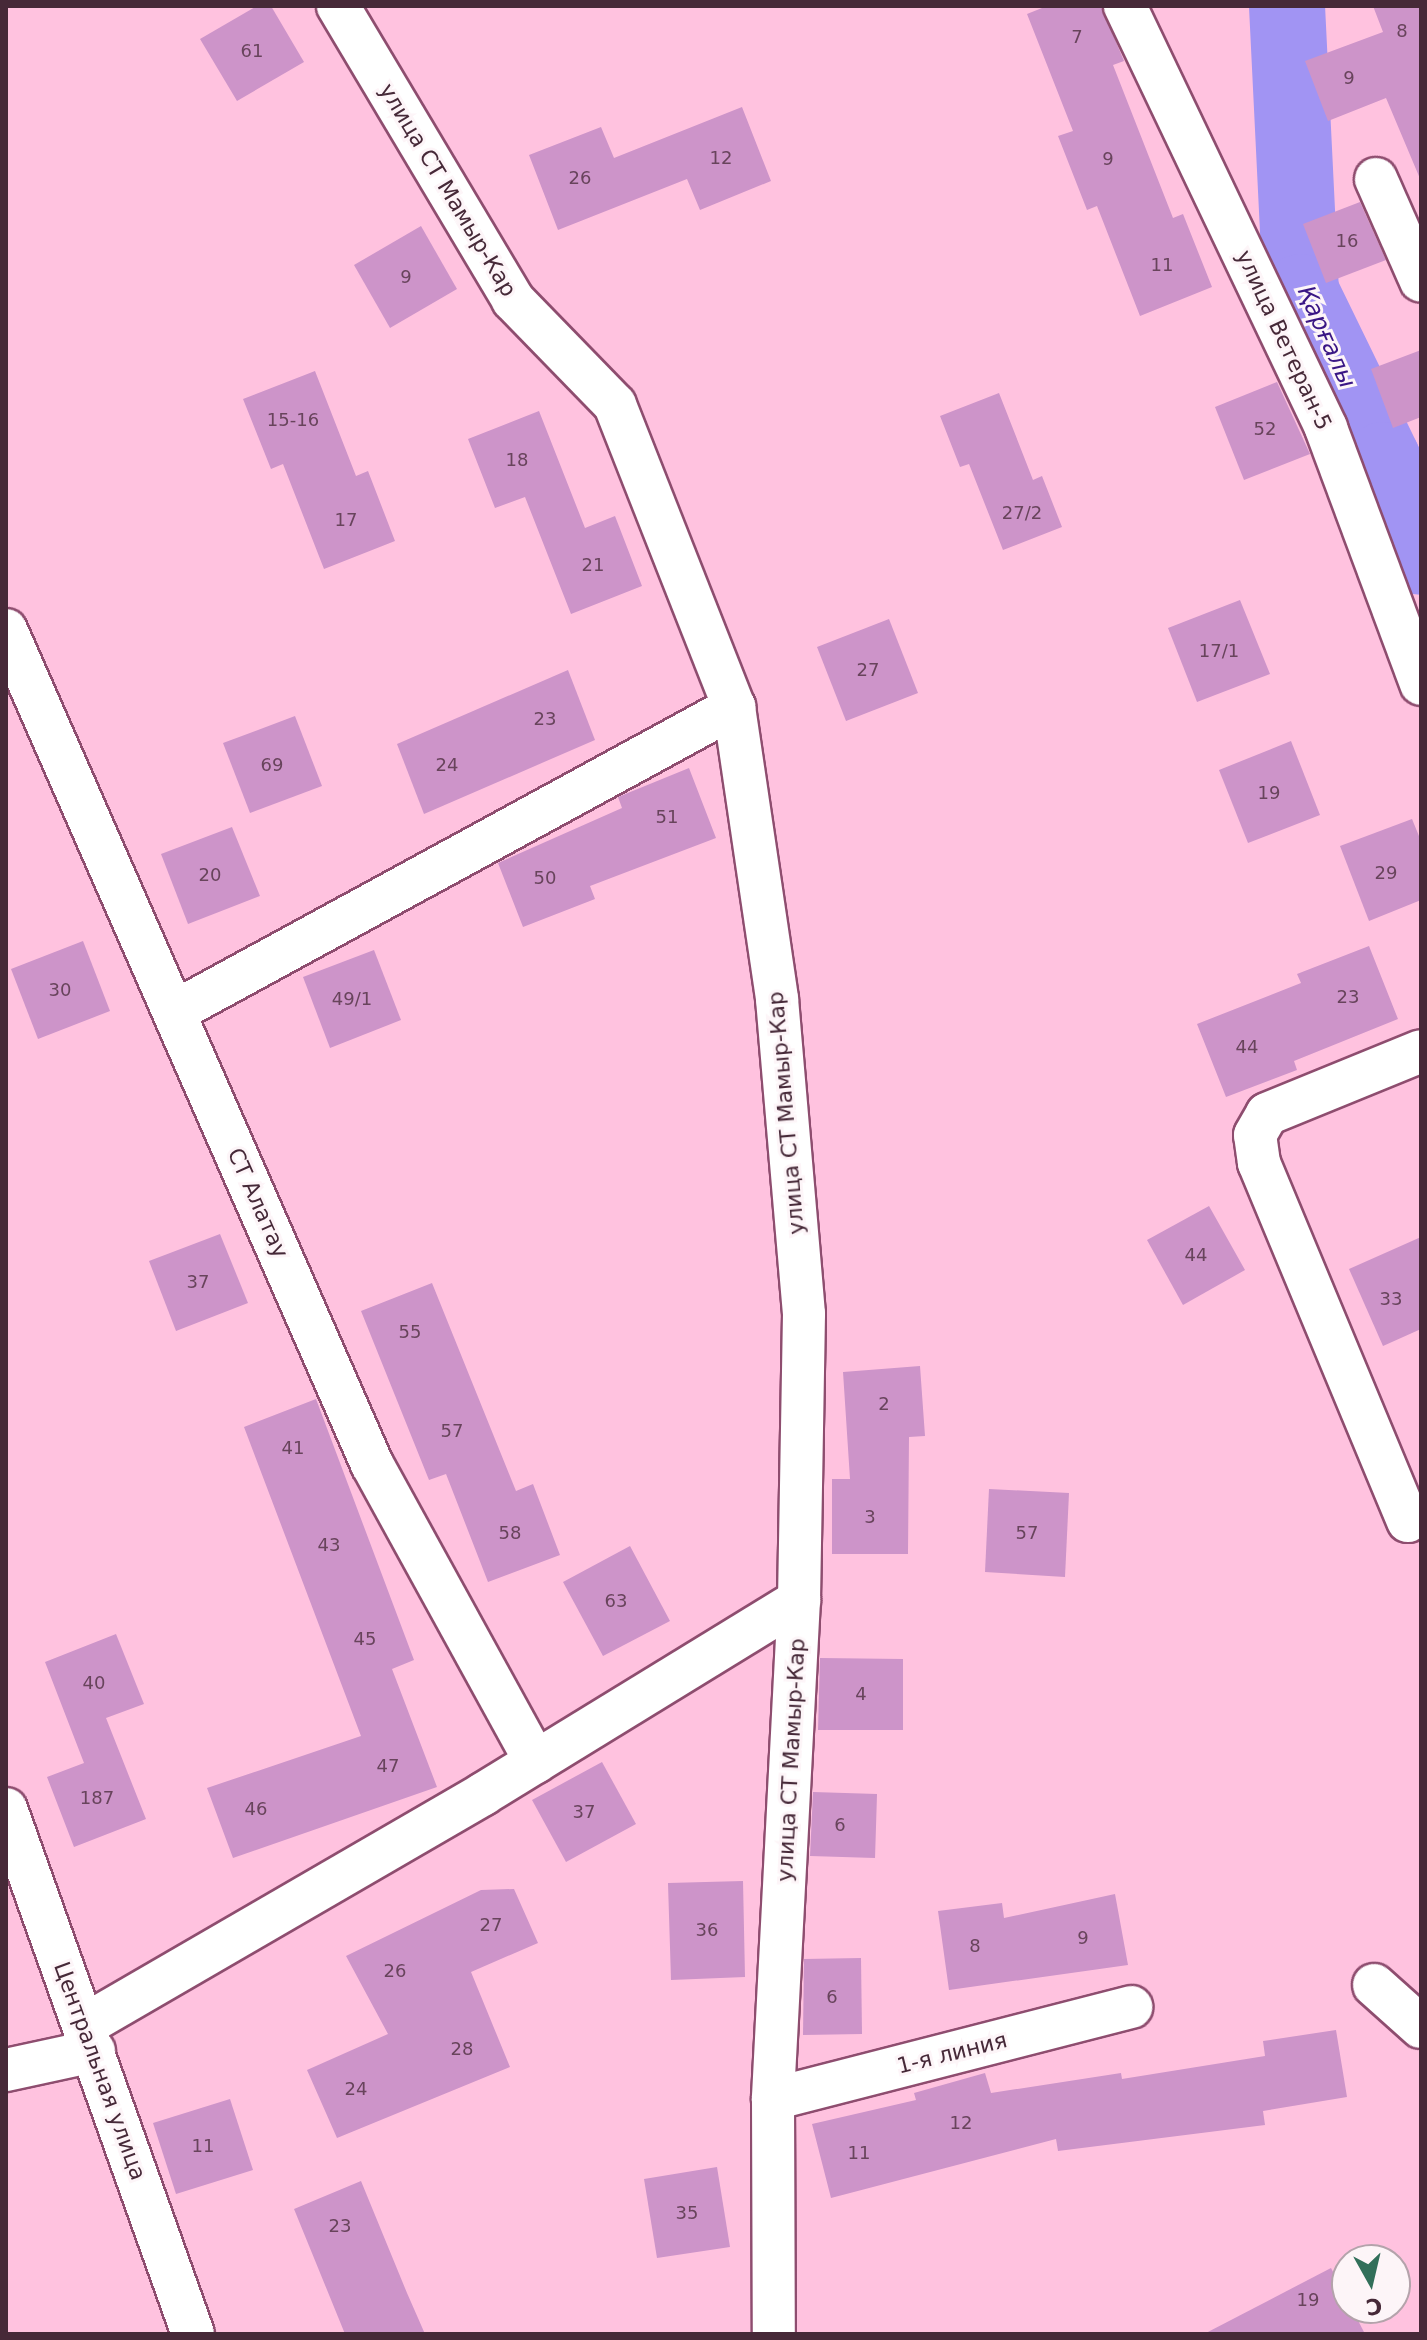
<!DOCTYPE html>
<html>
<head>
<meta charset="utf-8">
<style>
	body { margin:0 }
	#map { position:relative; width:1427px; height:2340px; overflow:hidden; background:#ffc2df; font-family:"DejaVu Sans",sans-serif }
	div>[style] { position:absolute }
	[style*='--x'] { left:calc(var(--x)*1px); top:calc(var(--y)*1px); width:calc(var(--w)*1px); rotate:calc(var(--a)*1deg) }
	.river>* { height:76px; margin:-38px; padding:0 38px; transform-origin:38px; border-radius:38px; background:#a194f3 }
	.building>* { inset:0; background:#cd94c9 }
	.roads { filter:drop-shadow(2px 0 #8e4d6f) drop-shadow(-2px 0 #8e4d6f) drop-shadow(0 2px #8e4d6f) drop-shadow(0 -2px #8e4d6f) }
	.minor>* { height:42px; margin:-21px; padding:0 21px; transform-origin:21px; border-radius:21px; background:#fff }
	span { translate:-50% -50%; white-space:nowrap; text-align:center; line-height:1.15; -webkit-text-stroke:6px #fdf5f8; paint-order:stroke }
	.number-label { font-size:18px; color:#68445c }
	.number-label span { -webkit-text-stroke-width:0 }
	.street-label { font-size:22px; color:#462938 }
	.water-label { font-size:24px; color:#3a1685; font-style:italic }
	.frame { position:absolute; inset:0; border:8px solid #462938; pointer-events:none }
	.north { position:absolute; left:1331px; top:2244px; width:80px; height:80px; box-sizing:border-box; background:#fdf5f8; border:2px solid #b4a3ab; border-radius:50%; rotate:172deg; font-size:22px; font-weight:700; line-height:32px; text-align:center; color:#462938 }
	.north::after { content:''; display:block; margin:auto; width:28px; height:36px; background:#326f5a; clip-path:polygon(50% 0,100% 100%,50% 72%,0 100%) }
</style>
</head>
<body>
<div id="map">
	<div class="river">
		<i style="--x:1287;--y:6;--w:286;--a:87.2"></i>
		<i style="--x:1301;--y:292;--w:187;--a:64"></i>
		<i style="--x:1383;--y:460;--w:104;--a:68.6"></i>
	</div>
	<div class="building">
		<i style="clip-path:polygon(257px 6px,271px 6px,304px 62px,237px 101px,200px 39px)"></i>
		<i style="clip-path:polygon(1047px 6px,1101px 6px,1124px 61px,1113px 65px,1173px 218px,1183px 214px,1212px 287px,1140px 316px,1097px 206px,1087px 210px,1058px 136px,1073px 131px,1027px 14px)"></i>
		<i style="clip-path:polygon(1373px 6px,1421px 6px,1421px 181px,1386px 98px,1328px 121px,1305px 61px,1383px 32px)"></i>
		<i style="clip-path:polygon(742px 107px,771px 181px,700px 210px,687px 179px,558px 230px,529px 155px,601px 127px,614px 158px)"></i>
		<i style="clip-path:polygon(1360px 202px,1386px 260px,1326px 283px,1303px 224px)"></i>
		<i style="clip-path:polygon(421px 226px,457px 289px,390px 328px,354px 265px)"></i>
		<i style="clip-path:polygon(1421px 350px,1421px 417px,1393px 428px,1371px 369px)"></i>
		<i style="clip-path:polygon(315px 371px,356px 476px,368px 471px,395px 541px,324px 569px,283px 464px,271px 469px,243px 399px)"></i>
		<i style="clip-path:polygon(1277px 382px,1310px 454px,1244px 480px,1215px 407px)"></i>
		<i style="clip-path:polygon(999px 393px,1033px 480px,1042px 476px,1062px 527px,1003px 550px,969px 464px,960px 467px,940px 416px)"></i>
		<i style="clip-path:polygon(539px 411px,585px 528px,615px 516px,642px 586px,571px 614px,525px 497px,495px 508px,468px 439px)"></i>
		<i style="clip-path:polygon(1240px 600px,1270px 674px,1197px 702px,1168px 628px)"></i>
		<i style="clip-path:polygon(889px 619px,918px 693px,846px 721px,817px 647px)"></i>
		<i style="clip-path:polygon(568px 670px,595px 740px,424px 814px,397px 744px)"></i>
		<i style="clip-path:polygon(295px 716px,322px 786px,250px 813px,223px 743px)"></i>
		<i style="clip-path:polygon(1291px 741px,1320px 815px,1248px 843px,1219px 770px)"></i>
		<i style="clip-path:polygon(689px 768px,716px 838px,590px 886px,595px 899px,523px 927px,498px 863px,622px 808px,618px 797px)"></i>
		<i style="clip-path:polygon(1412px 819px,1421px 841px,1421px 900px,1369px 921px,1340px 846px)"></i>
		<i style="clip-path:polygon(232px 827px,260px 896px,188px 924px,161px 854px)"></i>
		<i style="clip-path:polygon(83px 941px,110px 1011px,38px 1039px,11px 969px)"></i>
		<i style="clip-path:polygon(1369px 946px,1398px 1019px,1294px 1061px,1297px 1070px,1226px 1097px,1197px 1024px,1301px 983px,1297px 974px)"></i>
		<i style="clip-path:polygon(374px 950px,401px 1020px,330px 1048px,303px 977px)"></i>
		<i style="clip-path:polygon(1209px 1206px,1245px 1270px,1183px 1305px,1147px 1240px)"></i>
		<i style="clip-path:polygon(220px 1234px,248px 1303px,176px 1331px,149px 1261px)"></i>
		<i style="clip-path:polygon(1421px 1237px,1421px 1329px,1383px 1346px,1349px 1269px)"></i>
		<i style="clip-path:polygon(432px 1283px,516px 1491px,533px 1484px,560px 1555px,488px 1582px,446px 1474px,429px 1480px,361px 1311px)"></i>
		<i style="clip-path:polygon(920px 1366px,925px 1436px,909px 1437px,908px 1554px,832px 1554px,832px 1479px,850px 1479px,843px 1372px)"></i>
		<i style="clip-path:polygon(316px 1399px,414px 1660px,392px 1669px,437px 1787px,233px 1858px,207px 1788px,361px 1736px,244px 1427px)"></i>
		<i style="clip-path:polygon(989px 1489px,1069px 1493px,1065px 1577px,985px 1572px)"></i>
		<i style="clip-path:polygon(630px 1546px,670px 1621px,603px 1656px,563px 1582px)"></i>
		<i style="clip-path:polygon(116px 1634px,144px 1704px,106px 1718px,146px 1819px,74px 1847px,47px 1777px,84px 1763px,45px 1662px)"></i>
		<i style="clip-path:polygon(820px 1658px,903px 1659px,903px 1730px,818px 1730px)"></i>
		<i style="clip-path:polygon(602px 1762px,636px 1824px,566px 1862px,532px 1800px)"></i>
		<i style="clip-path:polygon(813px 1792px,877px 1794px,875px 1858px,810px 1856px)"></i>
		<i style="clip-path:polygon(743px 1881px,745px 1977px,671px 1980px,668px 1883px)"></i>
		<i style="clip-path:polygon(514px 1889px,538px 1943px,471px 1972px,510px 2067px,337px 2138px,307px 2070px,388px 2034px,346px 1956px,481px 1890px)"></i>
		<i style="clip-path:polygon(1115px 1894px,1128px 1965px,949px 1990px,938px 1911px,1002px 1903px,1004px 1918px)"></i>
		<i style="clip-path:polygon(861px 1958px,862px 2034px,803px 2035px,804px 1959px)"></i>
		<i style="clip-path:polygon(1336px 2030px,1347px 2097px,1263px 2111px,1265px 2125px,1058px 2151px,1056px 2139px,831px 2198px,812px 2124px,916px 2100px,914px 2093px,985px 2073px,991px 2093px,1121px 2073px,1122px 2079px,1265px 2056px,1263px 2041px)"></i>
		<i style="clip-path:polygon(230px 2099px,253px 2170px,176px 2194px,153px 2123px)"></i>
		<i style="clip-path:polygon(717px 2167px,730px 2247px,657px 2258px,644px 2179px)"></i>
		<i style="clip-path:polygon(361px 2181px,407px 2293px,425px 2334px,345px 2334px,294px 2209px)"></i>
		<i style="clip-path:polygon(1331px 2268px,1365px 2334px,1204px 2334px)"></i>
	</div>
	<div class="roads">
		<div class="minor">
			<i style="--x:338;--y:6;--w:342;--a:59.2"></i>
			<i style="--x:513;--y:300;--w:146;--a:45.8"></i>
			<i style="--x:615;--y:405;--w:325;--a:68.5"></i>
			<i style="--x:734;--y:707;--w:295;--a:81.6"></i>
			<i style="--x:777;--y:999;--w:316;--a:85.1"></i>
			<i style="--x:804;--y:1314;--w:286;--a:91"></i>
			<i style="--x:799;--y:1600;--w:500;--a:93"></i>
			<i style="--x:773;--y:2099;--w:235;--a:89.8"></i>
			<i style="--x:1125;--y:6;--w:467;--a:64.5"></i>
			<i style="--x:1326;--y:428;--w:273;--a:69.6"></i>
			<i style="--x:1376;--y:179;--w:111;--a:66.2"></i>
			<i style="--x:6;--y:630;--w:911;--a:66.31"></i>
			<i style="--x:372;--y:1464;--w:340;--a:61.2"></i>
			<i style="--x:174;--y:1012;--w:638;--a:-28.57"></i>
			<i style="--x:1408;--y:1521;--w:388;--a:-112.6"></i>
			<i style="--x:1259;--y:1163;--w:28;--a:-98"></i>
			<i style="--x:1255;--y:1135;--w:24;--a:-60"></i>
			<i style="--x:1267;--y:1114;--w:166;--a:-22.2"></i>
			<i style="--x:6;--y:1809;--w:557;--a:70.39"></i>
			<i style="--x:1374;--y:1985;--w:63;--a:41.8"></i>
			<i style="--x:85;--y:2025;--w:460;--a:-30.1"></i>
			<i style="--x:483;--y:1794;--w:371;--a:-31.5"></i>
			<i style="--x:6;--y:2070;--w:90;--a:-12.2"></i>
			<i style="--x:773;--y:2099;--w:370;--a:-14.4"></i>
		</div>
	</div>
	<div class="number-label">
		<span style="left:1402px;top:31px">8</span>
		<span style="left:1077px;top:37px">7</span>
		<span style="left:252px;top:51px">61</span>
		<span style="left:1349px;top:78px">9</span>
		<span style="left:721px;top:158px">12</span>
		<span style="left:1108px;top:159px">9</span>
		<span style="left:580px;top:178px">26</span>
		<span style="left:1347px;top:241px">16</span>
		<span style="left:1162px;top:265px">11</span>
		<span style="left:406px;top:277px">9</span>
		<span style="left:293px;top:420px">15-16</span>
		<span style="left:1265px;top:429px">52</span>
		<span style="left:517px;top:460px">18</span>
		<span style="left:1022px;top:513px">27/2</span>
		<span style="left:346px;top:520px">17</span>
		<span style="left:593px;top:565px">21</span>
		<span style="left:1219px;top:651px">17/1</span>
		<span style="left:868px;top:670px">27</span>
		<span style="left:545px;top:719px">23</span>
		<span style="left:272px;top:765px">69</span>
		<span style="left:447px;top:765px">24</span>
		<span style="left:1269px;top:793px">19</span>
		<span style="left:667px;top:817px">51</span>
		<span style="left:1386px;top:873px">29</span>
		<span style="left:210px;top:875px">20</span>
		<span style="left:545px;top:878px">50</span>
		<span style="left:60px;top:990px">30</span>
		<span style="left:1348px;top:997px">23</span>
		<span style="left:352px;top:999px">49/1</span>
		<span style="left:1247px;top:1047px">44</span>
		<span style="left:1196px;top:1255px">44</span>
		<span style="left:198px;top:1282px">37</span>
		<span style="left:1391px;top:1299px">33</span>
		<span style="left:410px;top:1332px">55</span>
		<span style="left:884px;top:1404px">2</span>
		<span style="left:452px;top:1431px">57</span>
		<span style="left:293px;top:1448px">41</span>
		<span style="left:870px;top:1517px">3</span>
		<span style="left:510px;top:1533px">58</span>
		<span style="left:1027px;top:1533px">57</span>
		<span style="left:329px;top:1545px">43</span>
		<span style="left:616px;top:1601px">63</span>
		<span style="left:365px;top:1639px">45</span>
		<span style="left:94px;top:1683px">40</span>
		<span style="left:861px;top:1694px">4</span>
		<span style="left:388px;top:1766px">47</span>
		<span style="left:97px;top:1798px">187</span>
		<span style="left:256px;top:1809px">46</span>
		<span style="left:584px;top:1812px">37</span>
		<span style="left:840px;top:1825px">6</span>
		<span style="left:491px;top:1925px">27</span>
		<span style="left:707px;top:1930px">36</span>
		<span style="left:1083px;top:1938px">9</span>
		<span style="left:975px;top:1946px">8</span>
		<span style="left:395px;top:1971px">26</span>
		<span style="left:832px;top:1997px">6</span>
		<span style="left:462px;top:2049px">28</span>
		<span style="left:356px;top:2089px">24</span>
		<span style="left:961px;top:2123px">12</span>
		<span style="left:203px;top:2146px">11</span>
		<span style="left:859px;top:2153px">11</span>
		<span style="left:687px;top:2213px">35</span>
		<span style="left:340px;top:2226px">23</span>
		<span style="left:1308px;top:2300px">19</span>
	</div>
	<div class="street-label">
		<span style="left:448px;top:190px;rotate:59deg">улица СТ Мамыр-Кар</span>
		<span style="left:1284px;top:340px;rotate:65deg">улица Ветеран-5</span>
		<span style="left:786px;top:1113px;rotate:-95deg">улица СТ Мамыр-Кар</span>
		<span style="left:258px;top:1203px;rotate:66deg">СТ Алатау</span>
		<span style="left:791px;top:1760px;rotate:-87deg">улица СТ Мамыр-Кар</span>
		<span style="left:952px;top:2053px;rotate:-14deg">1-я линия</span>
		<span style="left:100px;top:2071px;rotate:70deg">Центральная улица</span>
	</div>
	<div class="water-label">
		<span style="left:1326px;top:337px;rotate:66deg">Қарғалы</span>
	</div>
	<div class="frame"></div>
	<div class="north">С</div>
</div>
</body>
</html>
